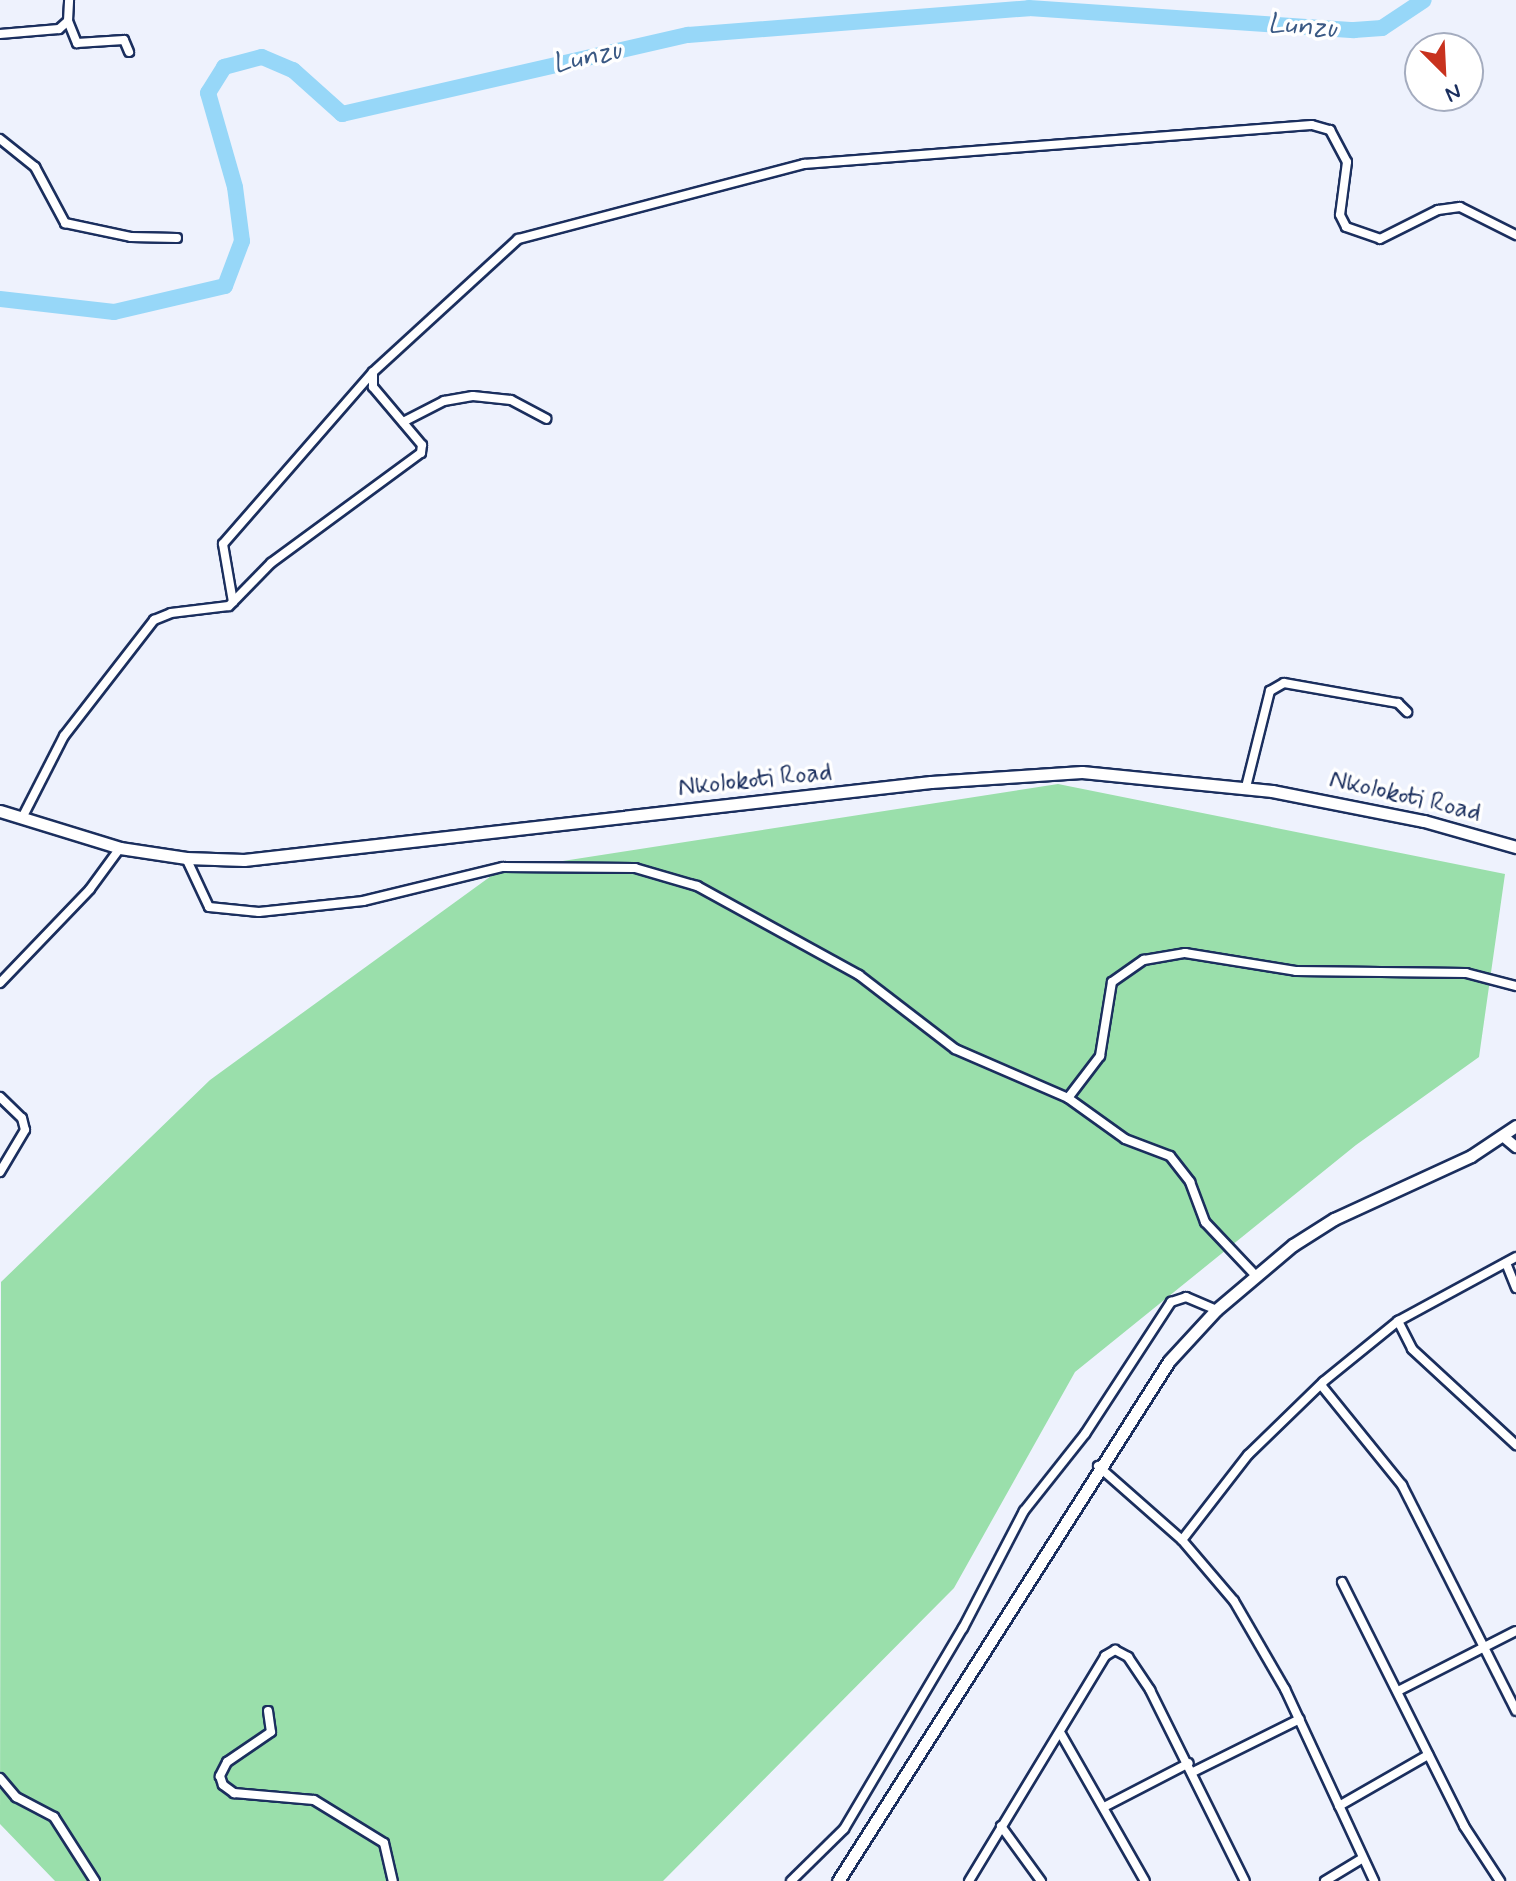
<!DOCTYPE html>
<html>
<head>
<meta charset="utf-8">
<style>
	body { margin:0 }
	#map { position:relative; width:1516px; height:1881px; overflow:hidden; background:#eef2fd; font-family:Mynerve,sans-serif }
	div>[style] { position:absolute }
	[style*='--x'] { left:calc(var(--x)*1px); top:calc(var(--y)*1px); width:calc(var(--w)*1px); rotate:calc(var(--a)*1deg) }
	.green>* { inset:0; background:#9adfab }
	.river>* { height:16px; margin:-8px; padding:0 8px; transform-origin:8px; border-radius:8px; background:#97d7f8 }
	.roads { filter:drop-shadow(2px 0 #1b2f5e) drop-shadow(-2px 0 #1b2f5e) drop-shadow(0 2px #1b2f5e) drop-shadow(0 -2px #1b2f5e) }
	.minor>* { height:8px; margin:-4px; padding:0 4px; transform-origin:4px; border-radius:4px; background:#fff }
	.tertiary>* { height:10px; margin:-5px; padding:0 5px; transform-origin:5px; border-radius:5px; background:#fff }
	.secondary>* { height:11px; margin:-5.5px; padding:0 5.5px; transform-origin:5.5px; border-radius:5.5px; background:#fff }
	span { translate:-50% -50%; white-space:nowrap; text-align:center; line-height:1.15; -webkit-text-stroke:7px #fff; paint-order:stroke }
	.street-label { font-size:26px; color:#1b2f5e }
	.water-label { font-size:28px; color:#3a5984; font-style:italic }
	.north { position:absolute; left:1404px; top:32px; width:80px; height:80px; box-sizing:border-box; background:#fff; border:2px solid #a4acbf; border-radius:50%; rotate:156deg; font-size:22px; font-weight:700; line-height:32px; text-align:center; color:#1b2f5e }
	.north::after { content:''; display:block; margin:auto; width:28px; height:36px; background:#c8321e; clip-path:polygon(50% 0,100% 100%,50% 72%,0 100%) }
</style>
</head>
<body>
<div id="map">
	<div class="green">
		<i style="clip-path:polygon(1058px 784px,1505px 874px,1479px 1057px,1356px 1145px,1075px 1372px,954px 1588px,663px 1881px,55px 1881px,0 1824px,1px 1282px,210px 1080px,498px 871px)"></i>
	</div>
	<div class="river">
		<i style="--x:0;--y:299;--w:115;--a:6.5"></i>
		<i style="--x:114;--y:312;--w:114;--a:-13.2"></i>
		<i style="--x:225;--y:286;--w:48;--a:-69.3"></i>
		<i style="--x:242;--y:241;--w:54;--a:-97.4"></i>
		<i style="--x:235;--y:187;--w:98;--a:-106"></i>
		<i style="--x:208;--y:93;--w:31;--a:-58"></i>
		<i style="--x:224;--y:67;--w:39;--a:-15"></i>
		<i style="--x:262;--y:57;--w:34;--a:23"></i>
		<i style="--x:293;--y:70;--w:66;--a:41.9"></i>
		<i style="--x:342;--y:114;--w:355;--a:-12.9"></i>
		<i style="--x:688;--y:35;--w:342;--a:-4.5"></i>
		<i style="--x:1029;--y:8;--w:326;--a:3.9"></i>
		<i style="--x:1354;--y:30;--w:28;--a:-4"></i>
		<i style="--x:1382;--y:28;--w:50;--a:-33.7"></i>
	</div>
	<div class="roads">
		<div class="minor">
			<i style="--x:68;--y:21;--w:24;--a:68"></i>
			<i style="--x:77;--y:43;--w:47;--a:-3.7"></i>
			<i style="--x:124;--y:40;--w:13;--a:67"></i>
			<i style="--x:0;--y:34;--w:59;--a:-4.8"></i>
			<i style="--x:59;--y:29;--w:12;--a:-42"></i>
			<i style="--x:68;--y:21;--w:21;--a:-87"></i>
			<i style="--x:0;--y:139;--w:45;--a:38.7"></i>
			<i style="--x:35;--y:167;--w:64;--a:61.8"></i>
			<i style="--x:65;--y:223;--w:67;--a:12"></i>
			<i style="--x:131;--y:237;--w:46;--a:1.2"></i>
			<i style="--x:403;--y:422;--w:46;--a:-27.1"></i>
			<i style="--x:444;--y:401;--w:29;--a:-10"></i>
			<i style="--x:473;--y:396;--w:38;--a:6"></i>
			<i style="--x:511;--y:400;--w:40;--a:28"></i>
			<i style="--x:233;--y:602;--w:59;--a:-99.8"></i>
			<i style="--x:223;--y:544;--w:228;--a:-48.9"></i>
			<i style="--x:373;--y:372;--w:197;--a:-42.5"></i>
			<i style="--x:518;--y:239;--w:296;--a:-14.7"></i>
			<i style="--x:804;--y:164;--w:509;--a:-4.39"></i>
			<i style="--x:1312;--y:125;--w:19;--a:16"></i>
			<i style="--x:1330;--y:130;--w:36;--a:62"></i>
			<i style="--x:1347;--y:162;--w:53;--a:97.5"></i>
			<i style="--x:1340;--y:215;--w:13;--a:63"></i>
			<i style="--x:1346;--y:227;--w:36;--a:19"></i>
			<i style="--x:1380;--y:239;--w:65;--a:-26.6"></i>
			<i style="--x:1438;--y:210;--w:22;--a:-8"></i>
			<i style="--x:1460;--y:207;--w:63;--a:26.6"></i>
			<i style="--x:1246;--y:787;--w:99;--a:-76"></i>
			<i style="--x:1270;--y:691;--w:16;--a:-30"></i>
			<i style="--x:1284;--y:683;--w:116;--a:10"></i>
			<i style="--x:1398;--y:703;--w:13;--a:45"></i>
			<i style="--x:22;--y:818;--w:92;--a:-62.9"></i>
			<i style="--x:64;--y:736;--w:147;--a:-52.2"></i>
			<i style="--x:154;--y:620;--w:18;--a:-22"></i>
			<i style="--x:171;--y:613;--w:58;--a:-6.9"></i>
			<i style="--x:229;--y:606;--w:60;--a:-45.7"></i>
			<i style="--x:271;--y:563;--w:186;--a:-36.3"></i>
			<i style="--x:421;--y:453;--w:8;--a:-83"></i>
			<i style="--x:422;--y:445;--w:76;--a:-130.2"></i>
			<i style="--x:373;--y:387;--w:15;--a:-90"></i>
			<i style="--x:186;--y:858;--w:54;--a:64.9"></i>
			<i style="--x:209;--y:907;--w:50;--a:5.7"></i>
			<i style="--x:259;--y:912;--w:105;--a:-6"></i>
			<i style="--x:363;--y:901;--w:144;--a:-13.7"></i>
			<i style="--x:503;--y:867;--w:132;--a:0.4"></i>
			<i style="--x:635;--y:868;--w:65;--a:16.2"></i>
			<i style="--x:697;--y:886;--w:185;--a:28.8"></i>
			<i style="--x:859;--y:975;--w:121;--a:37.6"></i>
			<i style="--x:955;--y:1049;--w:123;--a:23.4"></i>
			<i style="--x:1068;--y:1098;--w:53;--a:-52.7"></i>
			<i style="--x:1100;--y:1056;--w:75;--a:-80.8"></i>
			<i style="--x:1112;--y:982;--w:39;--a:-35"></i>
			<i style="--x:1144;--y:960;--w:42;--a:-9.7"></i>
			<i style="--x:1185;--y:953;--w:112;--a:9.2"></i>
			<i style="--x:1296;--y:971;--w:170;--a:0.7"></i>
			<i style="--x:1466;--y:973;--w:52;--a:14.6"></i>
			<i style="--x:0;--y:983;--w:130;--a:-46.2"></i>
			<i style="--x:90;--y:889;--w:51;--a:-53.8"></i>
			<i style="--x:0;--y:1097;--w:30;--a:44"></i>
			<i style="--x:22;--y:1118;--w:12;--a:76"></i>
			<i style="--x:25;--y:1130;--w:49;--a:120.8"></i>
			<i style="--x:1068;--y:1098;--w:70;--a:35.7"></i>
			<i style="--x:1125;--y:1139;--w:48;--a:20.7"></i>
			<i style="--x:1170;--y:1156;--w:33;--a:52"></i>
			<i style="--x:1190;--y:1182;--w:43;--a:69.4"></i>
			<i style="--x:1205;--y:1222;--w:74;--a:46.6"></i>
			<i style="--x:1506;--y:1263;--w:27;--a:68"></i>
			<i style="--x:1398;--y:1321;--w:31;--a:63"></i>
			<i style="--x:1412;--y:1349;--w:142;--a:42.7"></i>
			<i style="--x:1321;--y:1385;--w:129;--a:51"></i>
			<i style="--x:1402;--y:1485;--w:253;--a:63.2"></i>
			<i style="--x:1098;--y:1466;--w:112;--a:41.4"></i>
			<i style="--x:1182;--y:1540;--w:80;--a:49.6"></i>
			<i style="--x:1234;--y:1601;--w:102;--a:59.9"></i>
			<i style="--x:1285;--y:1689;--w:212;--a:65.1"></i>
			<i style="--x:1182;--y:1540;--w:108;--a:-52.2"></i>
			<i style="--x:1248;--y:1455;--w:105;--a:-44.2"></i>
			<i style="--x:1323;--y:1382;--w:97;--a:-39.1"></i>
			<i style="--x:1398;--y:1321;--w:134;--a:-28.5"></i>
			<i style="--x:1342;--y:1582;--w:273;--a:63.4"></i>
			<i style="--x:1464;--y:1826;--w:66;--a:56.8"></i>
			<i style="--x:1398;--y:1691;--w:132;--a:-27"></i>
			<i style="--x:268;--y:1711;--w:21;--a:82"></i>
			<i style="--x:271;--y:1732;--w:53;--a:145.7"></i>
			<i style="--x:227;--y:1762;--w:16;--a:117"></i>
			<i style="--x:220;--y:1776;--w:9;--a:72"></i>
			<i style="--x:223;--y:1785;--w:14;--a:36"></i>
			<i style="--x:234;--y:1793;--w:80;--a:5"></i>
			<i style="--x:314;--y:1800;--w:82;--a:31.6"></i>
			<i style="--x:384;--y:1843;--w:39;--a:77"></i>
			<i style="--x:1061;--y:1734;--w:169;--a:60.3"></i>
			<i style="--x:1193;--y:1772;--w:119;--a:-26.4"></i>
			<i style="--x:0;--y:1778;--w:25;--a:50"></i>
			<i style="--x:16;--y:1797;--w:43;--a:27.8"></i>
			<i style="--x:54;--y:1817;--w:76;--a:57.4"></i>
			<i style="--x:1106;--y:1806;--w:93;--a:-27.4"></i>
			<i style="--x:1339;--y:1806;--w:103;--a:-29.8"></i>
			<i style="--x:1001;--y:1826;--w:68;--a:54"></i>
			<i style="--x:791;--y:1881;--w:74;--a:-44.5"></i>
			<i style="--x:844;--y:1829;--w:234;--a:-59.4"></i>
			<i style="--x:963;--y:1628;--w:132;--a:-62.5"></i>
			<i style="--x:1024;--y:1511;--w:98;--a:-51.6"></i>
			<i style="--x:1085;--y:1434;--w:158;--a:-56.9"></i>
			<i style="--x:1171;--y:1302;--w:16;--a:-18"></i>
			<i style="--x:1186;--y:1297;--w:33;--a:23"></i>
			<i style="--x:969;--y:1881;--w:263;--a:-58.8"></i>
			<i style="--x:1105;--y:1656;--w:12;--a:-31"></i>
			<i style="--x:1115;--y:1650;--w:15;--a:28"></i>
			<i style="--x:1128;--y:1657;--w:40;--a:56"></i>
			<i style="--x:1150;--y:1690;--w:213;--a:63.6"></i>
			<i style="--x:1325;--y:1881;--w:44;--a:-31.2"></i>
		</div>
		<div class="tertiary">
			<i style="--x:1504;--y:1137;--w:16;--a:40"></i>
		</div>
		<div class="secondary">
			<i style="--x:0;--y:811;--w:126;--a:17.1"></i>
			<i style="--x:120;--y:848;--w:67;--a:8.6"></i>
			<i style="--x:186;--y:858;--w:58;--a:2"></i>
			<i style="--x:244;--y:860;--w:691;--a:-6.48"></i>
			<i style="--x:931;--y:782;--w:151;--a:-3.8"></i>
			<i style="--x:1082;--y:772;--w:191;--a:5.7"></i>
			<i style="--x:1272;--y:791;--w:155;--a:11.2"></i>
			<i style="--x:1424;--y:821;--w:96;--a:15.8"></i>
			<i style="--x:838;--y:1881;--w:616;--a:-57.52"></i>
			<i style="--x:1169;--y:1361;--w:69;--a:-47.3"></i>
			<i style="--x:1216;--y:1310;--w:101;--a:-40.2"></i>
			<i style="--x:1293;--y:1245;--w:49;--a:-32.4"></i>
			<i style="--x:1334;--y:1219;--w:151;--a:-24.7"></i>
			<i style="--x:1471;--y:1156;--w:54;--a:-33.7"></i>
		</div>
	</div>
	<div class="street-label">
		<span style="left:755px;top:781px;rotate:-6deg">Nkolokoti Road</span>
		<span style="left:1405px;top:797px;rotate:13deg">Nkolokoti Road</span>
	</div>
	<div class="water-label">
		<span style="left:1302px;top:27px;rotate:4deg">Lunzu</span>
		<span style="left:587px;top:58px;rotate:-13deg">Lunzu</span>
	</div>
	<div class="north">N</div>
</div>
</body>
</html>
